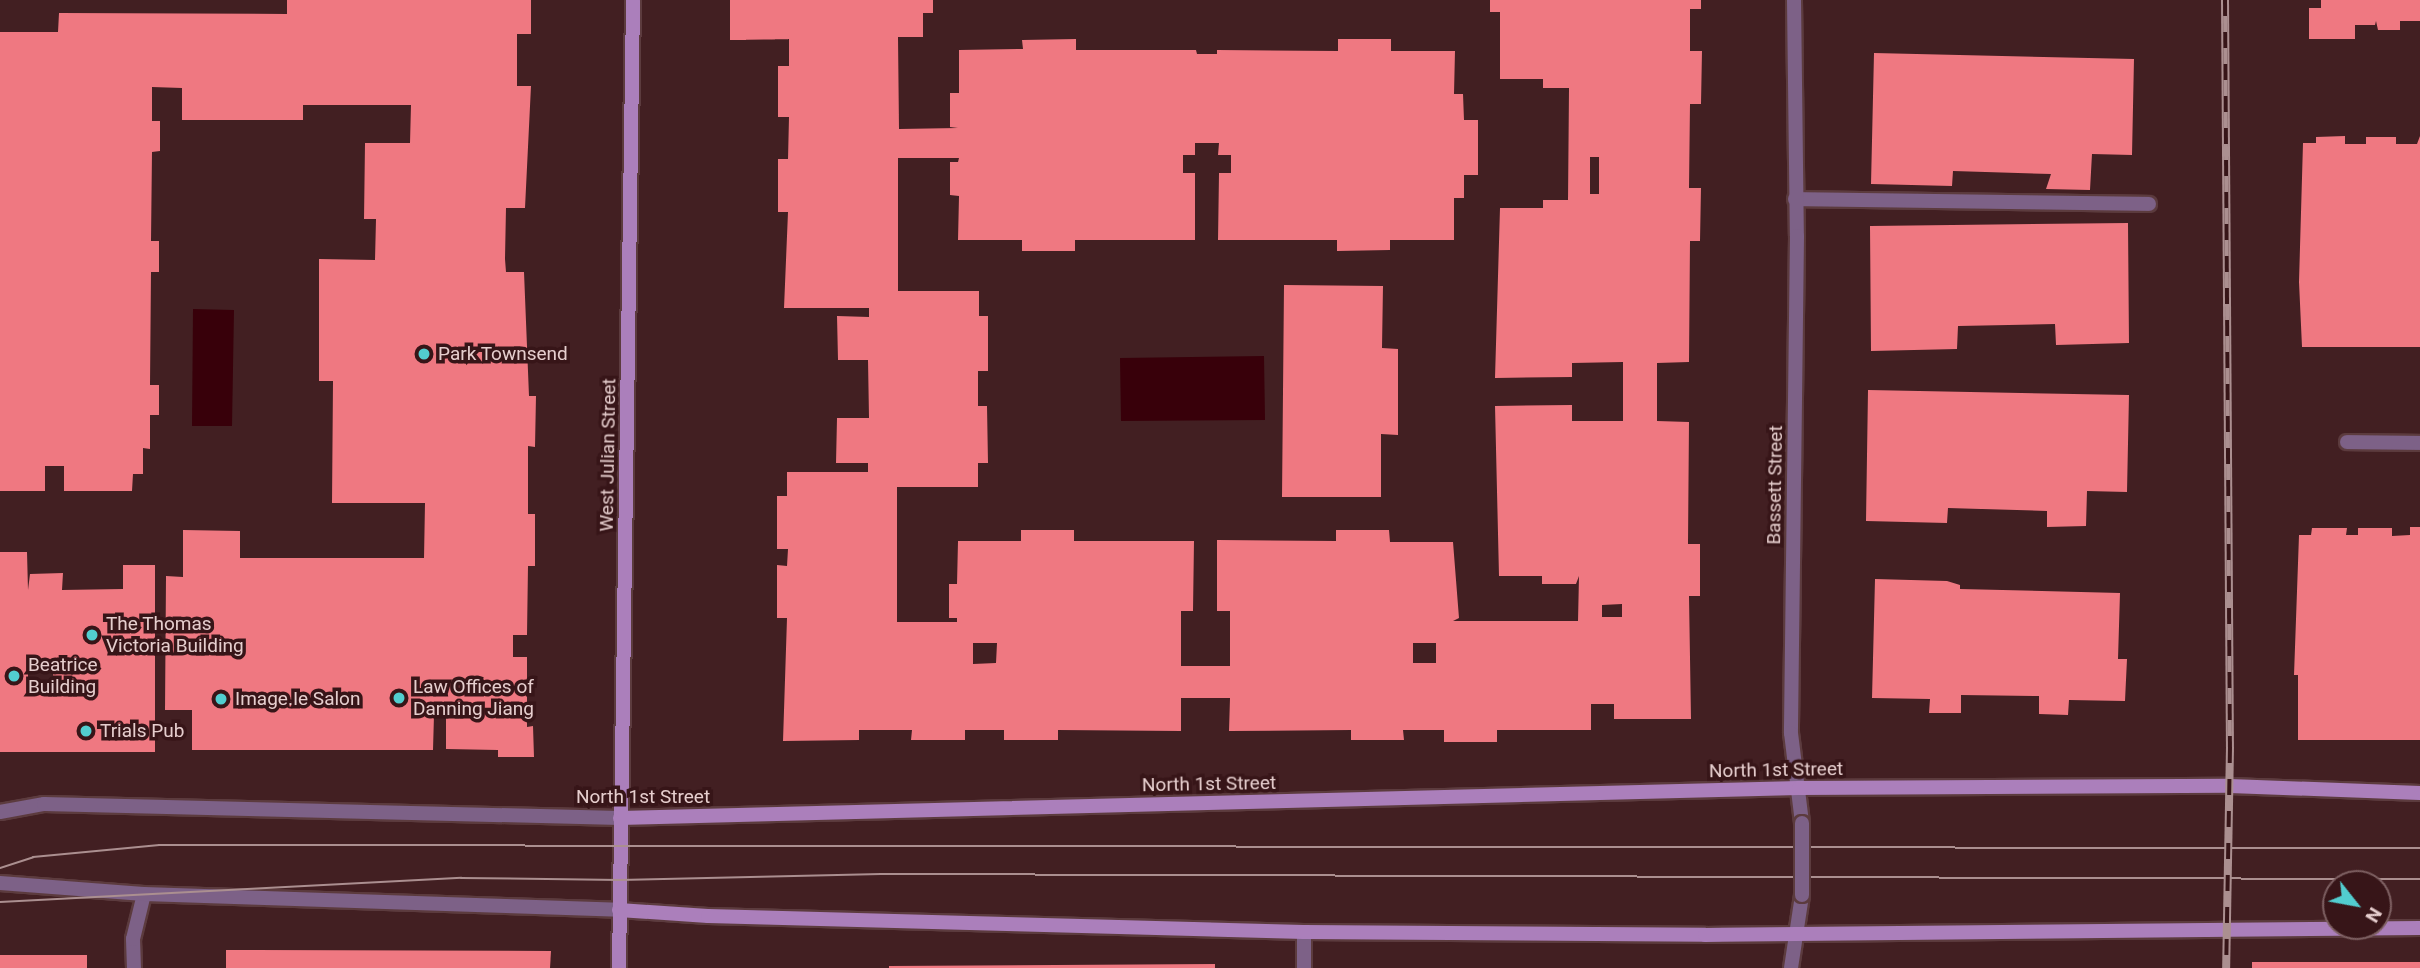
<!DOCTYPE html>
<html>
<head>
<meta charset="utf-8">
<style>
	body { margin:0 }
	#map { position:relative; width:2420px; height:968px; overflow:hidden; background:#421f22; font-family:Roboto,sans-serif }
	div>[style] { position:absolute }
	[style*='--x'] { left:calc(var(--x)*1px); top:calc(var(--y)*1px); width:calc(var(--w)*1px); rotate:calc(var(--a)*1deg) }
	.water>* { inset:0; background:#38000a }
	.building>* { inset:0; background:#ef7881 }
	.roads { filter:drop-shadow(2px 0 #5c3b3e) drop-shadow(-2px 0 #5c3b3e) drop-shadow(0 2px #5c3b3e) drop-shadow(0 -2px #5c3b3e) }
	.service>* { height:14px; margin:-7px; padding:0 7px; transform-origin:7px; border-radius:7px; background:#7d6187 }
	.minor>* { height:14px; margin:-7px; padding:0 7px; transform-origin:7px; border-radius:7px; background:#7d6187 }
	.tertiary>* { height:14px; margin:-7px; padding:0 7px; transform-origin:7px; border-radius:7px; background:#7d6187 }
	.secondary>* { height:14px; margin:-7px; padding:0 7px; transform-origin:7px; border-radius:7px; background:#ab7fbb }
	.tram>* { height:2px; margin:-1px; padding:0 1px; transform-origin:1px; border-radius:1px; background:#ab8f90 }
	.rail>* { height:8px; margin-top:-4px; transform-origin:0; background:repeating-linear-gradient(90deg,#371518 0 16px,#ab8f90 0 32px); box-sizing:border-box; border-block:2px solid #ab8f90 }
	.bridges { filter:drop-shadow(2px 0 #5c3b3e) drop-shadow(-2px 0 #5c3b3e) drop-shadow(0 2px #5c3b3e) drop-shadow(0 -2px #5c3b3e) }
	.minor-bridge>* { height:14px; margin:-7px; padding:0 7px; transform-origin:7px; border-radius:7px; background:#7d6187 }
	.dots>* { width:19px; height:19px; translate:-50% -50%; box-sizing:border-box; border:4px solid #371518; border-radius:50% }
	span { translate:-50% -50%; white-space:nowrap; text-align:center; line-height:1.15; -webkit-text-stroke:7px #371518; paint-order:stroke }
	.poi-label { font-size:19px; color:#e6cece }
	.left { translate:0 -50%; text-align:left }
	.street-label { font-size:19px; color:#e6cece }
	.north { position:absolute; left:2322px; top:870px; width:70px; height:70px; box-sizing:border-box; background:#371518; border:2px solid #7d5f61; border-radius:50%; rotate:121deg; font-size:19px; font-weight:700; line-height:28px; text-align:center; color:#e6cece }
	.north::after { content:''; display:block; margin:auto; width:24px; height:32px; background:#52cdcf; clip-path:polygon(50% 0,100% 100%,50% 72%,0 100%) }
</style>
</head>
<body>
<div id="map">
	<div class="water">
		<i style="clip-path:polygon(193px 309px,234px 310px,232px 426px,192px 426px)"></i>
		<i style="clip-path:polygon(1264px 356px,1265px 420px,1121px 421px,1120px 358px)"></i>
	</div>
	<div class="building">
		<i style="clip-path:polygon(287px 0,531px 0,531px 34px,517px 34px,517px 86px,531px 86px,525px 208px,506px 208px,505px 259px,506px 272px,524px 272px,529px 396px,536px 396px,535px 447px,528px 446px,528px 514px,535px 514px,535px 566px,528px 566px,527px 635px,513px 635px,513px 657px,527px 657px,527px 727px,533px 726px,534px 757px,498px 757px,498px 750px,446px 749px,446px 715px,434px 715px,433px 750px,192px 750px,192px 710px,165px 710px,166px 576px,183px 577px,183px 530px,240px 531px,240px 558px,424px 558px,425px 503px,332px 503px,333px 381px,319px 381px,319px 259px,375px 260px,376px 219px,364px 219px,365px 143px,410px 143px,411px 105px,303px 105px,303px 120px,182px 120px,182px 88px,152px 87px,152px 121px,160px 121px,160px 151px,152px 152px,151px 241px,159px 241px,159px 272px,151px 272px,150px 385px,159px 385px,159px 415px,150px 415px,150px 449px,143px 448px,143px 474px,133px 474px,132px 491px,64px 491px,64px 466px,45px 466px,45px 491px,0 491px,0 32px,58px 32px,59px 13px,287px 14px)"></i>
		<i style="clip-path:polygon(evenodd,730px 0,933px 0,933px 13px,923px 13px,923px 37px,898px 37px,899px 129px,958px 128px,950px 127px,950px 93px,959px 93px,959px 50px,1023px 49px,1022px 40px,1076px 39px,1076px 50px,1196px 50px,1197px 54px,1217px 54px,1217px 50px,1338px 51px,1338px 39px,1391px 39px,1391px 51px,1455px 51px,1454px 94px,1463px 94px,1464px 120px,1478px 120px,1478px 175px,1464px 175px,1464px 198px,1454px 198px,1454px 240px,1390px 240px,1390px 250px,1337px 251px,1337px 240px,1218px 240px,1219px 173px,1231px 173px,1231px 155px,1218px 155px,1219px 143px,1195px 143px,1195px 155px,1183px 155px,1183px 173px,1195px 173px,1195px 240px,1075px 240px,1075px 251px,1022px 251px,1022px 240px,958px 240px,959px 196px,950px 195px,950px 162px,958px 162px,959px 158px,898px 158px,898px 291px,979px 291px,979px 316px,988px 316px,988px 371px,978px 371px,978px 406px,987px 406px,988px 463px,978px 463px,978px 487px,897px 487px,897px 622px,957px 622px,957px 618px,949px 618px,949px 584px,957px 584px,958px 541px,1021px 541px,1021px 530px,1074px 530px,1074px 541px,1194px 541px,1193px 611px,1181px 611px,1181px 666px,1230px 666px,1230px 611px,1217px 611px,1217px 540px,1336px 541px,1336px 530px,1389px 530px,1390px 542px,1453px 542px,1459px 618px,1453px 621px,1578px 621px,1579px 576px,1576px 584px,1542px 584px,1542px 576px,1499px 576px,1495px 406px,1572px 405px,1572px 421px,1623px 421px,1623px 362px,1572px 363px,1572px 377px,1495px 378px,1500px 208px,1543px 208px,1543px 200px,1568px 200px,1569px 88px,1543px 88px,1543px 79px,1500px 79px,1500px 12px,1490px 12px,1490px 0,1701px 0,1701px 9px,1690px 9px,1690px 51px,1702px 51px,1701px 104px,1690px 104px,1689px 188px,1701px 188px,1700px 241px,1690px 241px,1689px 362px,1657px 363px,1657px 421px,1689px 422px,1688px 544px,1700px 544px,1700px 596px,1689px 596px,1691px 719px,1614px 719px,1614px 704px,1591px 704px,1591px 730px,1497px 730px,1497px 742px,1444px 742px,1444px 730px,1403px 730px,1404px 740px,1351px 740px,1351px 730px,1229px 731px,1230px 698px,1181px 698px,1181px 731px,1058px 730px,1058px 740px,1004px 740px,1004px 730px,965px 730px,965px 740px,911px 740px,912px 730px,859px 730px,859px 740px,783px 741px,787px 618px,777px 618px,777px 565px,787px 566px,788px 549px,777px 549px,777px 496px,787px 496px,787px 472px,868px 472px,868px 463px,836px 463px,837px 418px,869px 418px,868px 360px,838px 360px,837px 316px,869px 317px,869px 308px,784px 308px,788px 212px,778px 212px,778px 159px,788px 159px,789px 117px,778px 117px,778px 66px,789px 66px,789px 39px,730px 40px,730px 0,1590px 157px,1599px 157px,1599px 194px,1590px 194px,1590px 157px,730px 0,1622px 604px,1622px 617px,1602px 617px,1602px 605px,1622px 604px,730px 0,973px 643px,997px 643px,996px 663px,973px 664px,973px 643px,730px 0,1413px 643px,1436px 643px,1436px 663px,1413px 663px,1413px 643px)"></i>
		<i style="clip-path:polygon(2321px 0,2420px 0,2420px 21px,2400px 21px,2400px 30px,2378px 30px,2376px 21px,2375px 25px,2355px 25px,2355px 39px,2309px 39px,2309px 8px,2321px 8px)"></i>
		<i style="clip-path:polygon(1874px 53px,2134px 59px,2132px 155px,2092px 154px,2090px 190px,2046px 189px,2051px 174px,1953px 171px,1952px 186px,1871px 184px)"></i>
		<i style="clip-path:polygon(2345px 136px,2345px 144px,2366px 144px,2366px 137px,2396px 137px,2396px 144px,2417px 144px,2420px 136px,2420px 347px,2302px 347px,2299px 282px,2303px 143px,2316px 143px,2316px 137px)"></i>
		<i style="clip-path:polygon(2128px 223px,2129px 343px,2056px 345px,2055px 324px,1958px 326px,1957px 349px,1871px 351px,1870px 226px)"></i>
		<i style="clip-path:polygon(1284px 285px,1383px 286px,1382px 348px,1398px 349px,1398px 435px,1381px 434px,1381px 497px,1282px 497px)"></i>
		<i style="clip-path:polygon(1868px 390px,2129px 395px,2127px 492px,2087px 491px,2086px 526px,2047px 527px,2047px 511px,1948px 508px,1947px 523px,1866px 521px)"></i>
		<i style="clip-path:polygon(2410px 527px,2420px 527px,2420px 740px,2298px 740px,2298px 675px,2294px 675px,2299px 535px,2311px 535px,2312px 528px,2347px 528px,2346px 535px,2358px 535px,2358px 528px,2392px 528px,2392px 536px,2410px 535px)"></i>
		<i style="clip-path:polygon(evenodd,0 552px,27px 552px,28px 590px,30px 574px,63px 573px,62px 590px,123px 589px,123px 565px,155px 565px,155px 752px,0 752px,0 552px,28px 666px,53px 666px,53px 686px,28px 686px,28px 666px)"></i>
		<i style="clip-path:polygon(1875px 579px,1947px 581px,1960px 585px,1960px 589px,2120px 593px,2118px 659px,2127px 659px,2125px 701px,2069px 700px,2068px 715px,2039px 714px,2039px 696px,1961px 695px,1961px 713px,1929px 713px,1930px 699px,1872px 698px)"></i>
		<i style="clip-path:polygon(226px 950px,551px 951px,550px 968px,226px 968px)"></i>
		<i style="clip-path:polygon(0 955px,87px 955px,87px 968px,0 968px)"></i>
		<i style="clip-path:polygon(2252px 962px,2420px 962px,2420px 968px,2252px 968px)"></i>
		<i style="clip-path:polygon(1215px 964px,1215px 968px,889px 968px,889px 966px)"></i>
	</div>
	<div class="roads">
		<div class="service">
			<i style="--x:1795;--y:199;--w:354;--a:0.8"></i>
			<i style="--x:2347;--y:442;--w:73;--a:0.8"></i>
			<i style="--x:134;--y:968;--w:29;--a:-92"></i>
			<i style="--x:133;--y:939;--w:46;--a:-76.3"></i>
			<i style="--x:1304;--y:968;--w:36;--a:-90"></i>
		</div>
		<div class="minor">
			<i style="--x:1794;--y:0;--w:236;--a:89.3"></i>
			<i style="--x:1797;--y:236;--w:497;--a:90.7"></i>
			<i style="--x:1791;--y:733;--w:91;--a:83"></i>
			<i style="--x:1791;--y:968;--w:74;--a:-81.4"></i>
		</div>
		<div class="tertiary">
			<i style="--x:0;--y:812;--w:45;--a:-10.3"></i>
			<i style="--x:44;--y:804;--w:576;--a:1.39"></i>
			<i style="--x:0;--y:883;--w:144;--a:4.4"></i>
			<i style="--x:144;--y:894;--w:475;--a:1.9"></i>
		</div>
		<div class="secondary">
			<i style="--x:620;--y:818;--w:1179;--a:-1.46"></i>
			<i style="--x:1799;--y:788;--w:431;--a:-0.3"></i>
			<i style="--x:2230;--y:786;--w:190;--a:2.1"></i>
			<i style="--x:619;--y:910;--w:89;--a:3.9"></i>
			<i style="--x:708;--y:916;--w:596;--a:1.54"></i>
			<i style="--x:1304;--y:932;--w:401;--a:0.4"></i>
			<i style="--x:1705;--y:935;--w:715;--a:-0.56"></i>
			<i style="--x:619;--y:968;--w:968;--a:-89.17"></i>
		</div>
	</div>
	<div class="tram">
		<i style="--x:0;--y:868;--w:35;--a:-18"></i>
		<i style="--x:33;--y:857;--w:127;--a:-5.4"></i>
		<i style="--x:159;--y:845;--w:2261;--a:0.08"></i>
		<i style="--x:0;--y:902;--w:462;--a:-3"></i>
		<i style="--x:461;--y:878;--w:159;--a:0.7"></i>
		<i style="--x:620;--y:880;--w:261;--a:-1.3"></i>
		<i style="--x:881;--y:874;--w:1539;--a:0.19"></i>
	</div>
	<div class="rail">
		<i style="--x:2225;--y:0;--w:747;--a:89.62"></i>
		<i style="--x:2230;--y:747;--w:221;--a:91"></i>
	</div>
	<div class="bridges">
		<div class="minor-bridge">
			<i style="--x:1802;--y:823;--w:72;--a:90"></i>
		</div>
	</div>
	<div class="dots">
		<i style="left:424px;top:354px;background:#52cdcf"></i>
		<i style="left:92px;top:635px;background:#52cdcf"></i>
		<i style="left:14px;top:676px;background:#52cdcf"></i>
		<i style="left:399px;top:698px;background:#52cdcf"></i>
		<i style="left:221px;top:699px;background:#52cdcf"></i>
		<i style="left:86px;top:731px;background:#52cdcf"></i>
	</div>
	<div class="poi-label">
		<span class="left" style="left:438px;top:354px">Park Townsend</span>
		<span class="left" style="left:106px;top:635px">The Thomas<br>Victoria Building</span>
		<span class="left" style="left:28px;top:676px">Beatrice<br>Building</span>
		<span class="left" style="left:413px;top:698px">Law Offices of<br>Danning Jiang</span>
		<span class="left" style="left:235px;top:699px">Image.Ie Salon</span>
		<span class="left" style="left:100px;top:731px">Trials Pub</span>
	</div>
	<div class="street-label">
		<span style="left:608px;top:455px;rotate:-89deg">West Julian Street</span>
		<span style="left:1775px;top:485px;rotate:-89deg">Bassett Street</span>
		<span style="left:1776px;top:770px;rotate:-1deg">North 1st Street</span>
		<span style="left:1209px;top:784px;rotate:-1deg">North 1st Street</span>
		<span style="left:643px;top:797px">North 1st Street</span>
	</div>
	<div class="north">N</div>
</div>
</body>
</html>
